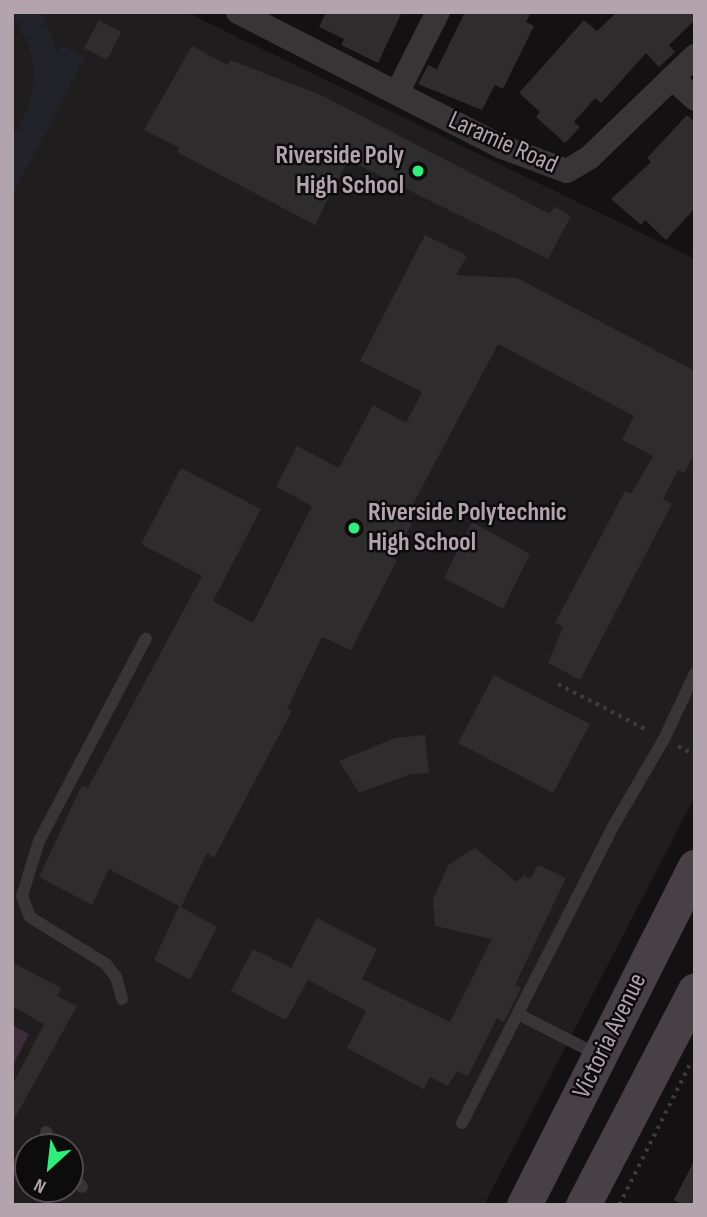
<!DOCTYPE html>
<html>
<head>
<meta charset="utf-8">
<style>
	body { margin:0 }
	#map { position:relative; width:707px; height:1217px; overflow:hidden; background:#131111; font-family:"Sofia Sans Condensed",sans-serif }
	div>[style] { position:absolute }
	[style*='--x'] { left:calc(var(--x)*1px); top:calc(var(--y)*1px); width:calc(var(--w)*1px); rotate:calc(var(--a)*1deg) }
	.built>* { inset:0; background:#1f1d1e }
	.green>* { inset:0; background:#21222a }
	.water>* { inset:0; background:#3d2d3a }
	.building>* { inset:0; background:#2f2c2d }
	.path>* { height:3.5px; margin-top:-1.75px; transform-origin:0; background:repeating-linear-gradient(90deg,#403a3e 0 3.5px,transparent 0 8.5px) }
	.service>* { height:12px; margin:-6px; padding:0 6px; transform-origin:6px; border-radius:6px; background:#393436 }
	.minor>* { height:24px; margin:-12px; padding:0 12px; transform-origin:12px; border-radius:12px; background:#393436 }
	.secondary>* { height:35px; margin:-17.5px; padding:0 17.5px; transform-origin:17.5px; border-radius:17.5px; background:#474044 }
	.dots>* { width:19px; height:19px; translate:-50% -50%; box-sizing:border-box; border:4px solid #0d0c0c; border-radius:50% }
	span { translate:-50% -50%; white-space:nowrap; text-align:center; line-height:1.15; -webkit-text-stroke:5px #0d0c0c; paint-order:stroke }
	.street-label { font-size:26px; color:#b3a3ac }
	.poi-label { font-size:26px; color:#b3a3ac; font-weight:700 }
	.right { translate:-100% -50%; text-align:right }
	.left { translate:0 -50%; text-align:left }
	.frame { position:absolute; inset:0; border:14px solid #b3a3ac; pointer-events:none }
	.north { position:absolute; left:14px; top:1133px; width:70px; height:70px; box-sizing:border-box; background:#0d0c0c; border:2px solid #4f484c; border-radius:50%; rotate:207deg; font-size:19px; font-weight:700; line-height:28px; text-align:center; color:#b3a3ac }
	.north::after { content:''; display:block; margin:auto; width:24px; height:32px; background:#2def7c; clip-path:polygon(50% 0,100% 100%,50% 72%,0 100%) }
</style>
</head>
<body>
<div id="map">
	<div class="built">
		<i style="clip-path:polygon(evenodd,12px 12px,186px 12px,695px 259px,695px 796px,484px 1205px,12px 1205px,12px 12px,28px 1147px,70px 1147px,70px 1189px,28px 1189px,28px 1147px)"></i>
	</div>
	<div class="green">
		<i style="clip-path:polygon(12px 12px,42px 12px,57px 52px,62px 45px,85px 57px,12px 197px,12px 140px,29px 105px,34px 76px,29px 46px)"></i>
	</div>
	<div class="water">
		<i style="clip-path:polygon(12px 1025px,29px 1034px,12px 1067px)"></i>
	</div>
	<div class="building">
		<i style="clip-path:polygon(326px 12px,402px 12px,378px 63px,341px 45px,344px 39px,319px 27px)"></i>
		<i style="clip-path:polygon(465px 12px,531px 12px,526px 22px,534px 26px,503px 89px,495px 85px,482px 110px,418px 84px,428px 65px,437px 69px)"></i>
		<i style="clip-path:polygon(617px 12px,695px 12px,695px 20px,669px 45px,675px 52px,659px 67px,646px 53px,601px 103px,595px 98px,574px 122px,580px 127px,565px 143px,536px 117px,540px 112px,519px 93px,584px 20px,597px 31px)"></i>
		<i style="clip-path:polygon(99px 20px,121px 32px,107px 60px,84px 48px)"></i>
		<i style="clip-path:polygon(192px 46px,228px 65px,230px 60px,321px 95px,550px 214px,554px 207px,571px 216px,548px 259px,348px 160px,315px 225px,177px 152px,180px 148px,144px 130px)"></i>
		<i style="clip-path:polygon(687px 115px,695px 122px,695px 208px,666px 240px,645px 220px,641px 225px,611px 199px,651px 162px,647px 158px)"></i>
		<i style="clip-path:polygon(425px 235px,467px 256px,456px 275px,517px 278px,695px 371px,695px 453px,684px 473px,678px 470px,663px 499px,672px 504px,580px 680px,548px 663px,563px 627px,555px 623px,625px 491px,631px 494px,653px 456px,622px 440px,634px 416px,498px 344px,412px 506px,420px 510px,392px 558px,397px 560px,351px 650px,322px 637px,287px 709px,292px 711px,214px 858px,207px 853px,181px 907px,217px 927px,190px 980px,154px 960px,179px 906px,109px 869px,92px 905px,39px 877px,82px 785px,88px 788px,202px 576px,141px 544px,181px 468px,261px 509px,213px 601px,253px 623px,312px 506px,276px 487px,297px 446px,339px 468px,373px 405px,406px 423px,422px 392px,360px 361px)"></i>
		<i style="clip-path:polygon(472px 522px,530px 554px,503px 609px,444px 578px)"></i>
		<i style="clip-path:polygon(494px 675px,590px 724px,553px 793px,458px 743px)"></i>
		<i style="clip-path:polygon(425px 735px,429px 773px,411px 774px,359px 793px,339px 761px,395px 738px)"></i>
		<i style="clip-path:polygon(475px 848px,517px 882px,524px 875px,530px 879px,538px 865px,566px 878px,515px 985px,521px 988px,504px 1022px,497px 1018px,468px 1076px,457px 1071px,448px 1086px,430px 1077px,424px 1089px,347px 1048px,366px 1011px,308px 980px,286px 1020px,231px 991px,253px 949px,291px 968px,317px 918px,377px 949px,362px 979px,450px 1022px,492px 939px,435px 926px,433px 900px,448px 865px)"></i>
		<i style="clip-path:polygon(12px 962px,61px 988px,57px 996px,77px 1006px,12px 1123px,12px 1086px,44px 1024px,12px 1006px)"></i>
		<i style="clip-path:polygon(695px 1159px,695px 1205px,683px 1205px,674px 1200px)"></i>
	</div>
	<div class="path">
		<i style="--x:558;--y:684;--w:102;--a:27.3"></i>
		<i style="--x:678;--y:746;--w:19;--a:28"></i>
		<i style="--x:619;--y:1205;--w:156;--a:-63.3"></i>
	</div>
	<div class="service">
		<i style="--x:122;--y:999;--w:23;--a:-105"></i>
		<i style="--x:116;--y:977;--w:16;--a:-128"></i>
		<i style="--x:106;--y:964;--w:89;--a:-148.3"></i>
		<i style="--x:30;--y:917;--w:22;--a:-111"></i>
		<i style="--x:22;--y:896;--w:58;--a:-72.8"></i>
		<i style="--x:39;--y:841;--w:229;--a:-62.2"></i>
		<i style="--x:520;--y:1015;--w:88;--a:27.1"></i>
		<i style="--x:462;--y:1123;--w:329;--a:-63"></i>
		<i style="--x:611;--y:830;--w:105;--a:-59.8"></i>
		<i style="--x:664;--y:739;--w:73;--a:-64.8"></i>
		<i style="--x:46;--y:1132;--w:16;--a:68"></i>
		<i style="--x:70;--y:1172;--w:19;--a:51"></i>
	</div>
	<div class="minor">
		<i style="--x:238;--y:12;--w:297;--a:27.1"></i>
		<i style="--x:502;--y:147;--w:69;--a:20.3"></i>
		<i style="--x:567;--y:171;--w:27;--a:-31"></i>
		<i style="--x:590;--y:157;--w:146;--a:-43.9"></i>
		<i style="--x:672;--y:78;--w:31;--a:42"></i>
		<i style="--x:397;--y:93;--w:91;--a:-63.2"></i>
	</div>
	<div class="secondary">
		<i style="--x:524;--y:1205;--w:379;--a:-63.2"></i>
		<i style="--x:583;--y:1205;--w:242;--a:-62.5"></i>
	</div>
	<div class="dots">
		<i style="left:418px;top:171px;background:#2def7c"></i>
		<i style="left:354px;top:528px;background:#2def7c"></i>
	</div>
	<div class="street-label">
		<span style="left:503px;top:143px;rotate:24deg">Laramie Road</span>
		<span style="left:610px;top:1036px;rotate:-64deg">Victoria Avenue</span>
	</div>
	<div class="poi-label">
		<span class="right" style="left:404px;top:171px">Riverside Poly<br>High School</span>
		<span class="left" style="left:368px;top:528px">Riverside Polytechnic<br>High School</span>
	</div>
	<div class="frame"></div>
	<div class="north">N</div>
</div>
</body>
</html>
